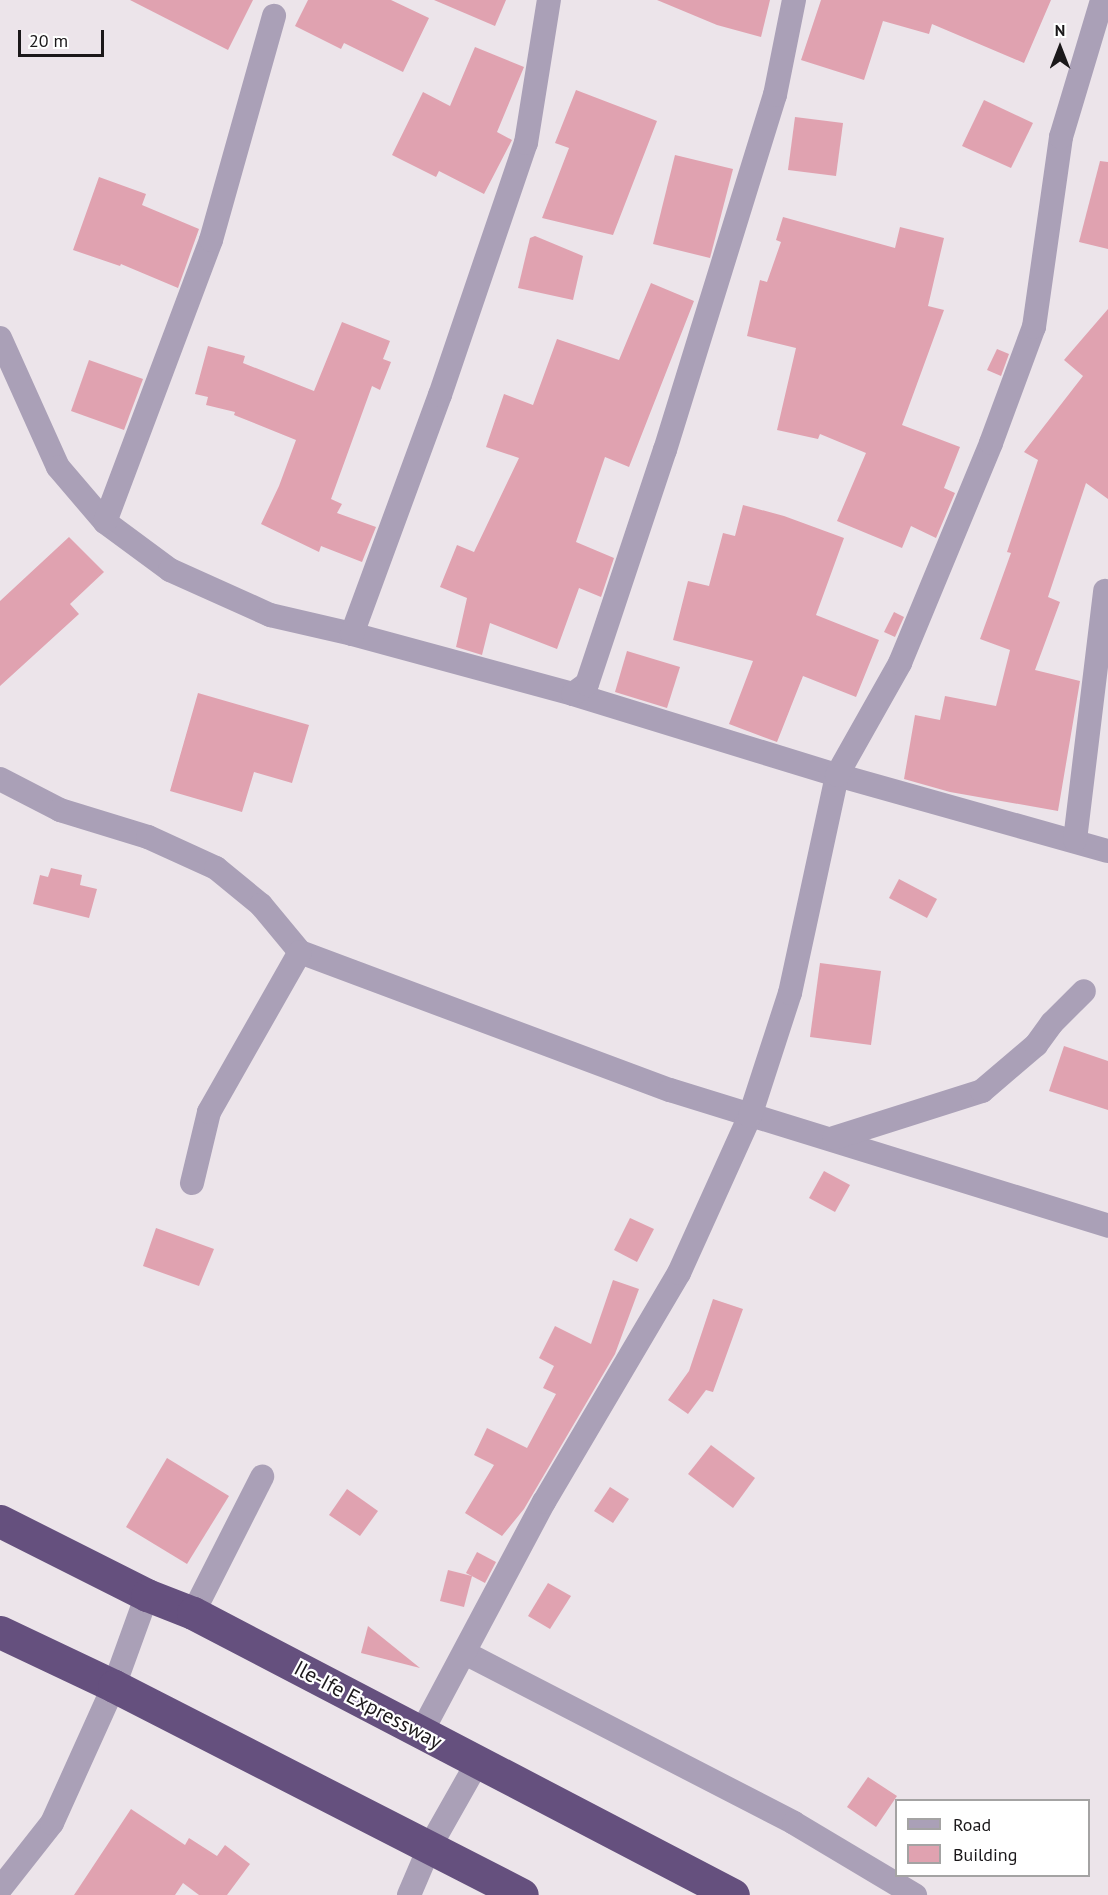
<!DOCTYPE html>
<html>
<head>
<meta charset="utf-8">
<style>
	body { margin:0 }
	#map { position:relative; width:1108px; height:1895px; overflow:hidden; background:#ece4ea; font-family:"PT Sans",sans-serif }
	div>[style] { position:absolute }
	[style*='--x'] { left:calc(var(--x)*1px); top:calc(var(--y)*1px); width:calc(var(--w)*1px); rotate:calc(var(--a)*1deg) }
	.building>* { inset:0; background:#e0a2b0 }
	.street>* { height:24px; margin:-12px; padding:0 12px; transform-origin:12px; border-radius:12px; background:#aaa0b7 }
	.highway>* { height:33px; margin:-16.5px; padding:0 16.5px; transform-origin:16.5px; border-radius:16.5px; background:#65507e }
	span { translate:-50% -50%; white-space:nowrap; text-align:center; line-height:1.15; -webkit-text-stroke:4.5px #fff; paint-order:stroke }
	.street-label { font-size:21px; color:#1b181a }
	.legend { position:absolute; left:895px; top:1799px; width:195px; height:78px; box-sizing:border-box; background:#fff; border:2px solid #a4a3a3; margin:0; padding:8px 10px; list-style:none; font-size:18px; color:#1b181a }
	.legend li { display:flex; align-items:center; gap:12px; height:30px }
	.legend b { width:30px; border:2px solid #a4a3a3 }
	.north { position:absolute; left:1030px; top:18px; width:60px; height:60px; -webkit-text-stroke:4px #fff; paint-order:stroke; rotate:0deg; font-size:16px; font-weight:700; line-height:24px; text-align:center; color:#1b181a }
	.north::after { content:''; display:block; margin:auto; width:21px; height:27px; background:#1b181a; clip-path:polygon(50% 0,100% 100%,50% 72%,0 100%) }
	.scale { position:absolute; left:18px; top:30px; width:86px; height:27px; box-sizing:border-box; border:3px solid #1b181a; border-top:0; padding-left:8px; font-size:18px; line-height:21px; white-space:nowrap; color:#1b181a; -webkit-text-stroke:4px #fff; paint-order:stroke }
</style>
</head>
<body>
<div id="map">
	<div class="building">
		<i style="clip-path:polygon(130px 0,253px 0,228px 50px)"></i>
		<i style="clip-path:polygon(308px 0,391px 0,429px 18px,403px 72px,344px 43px,341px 49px,295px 26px)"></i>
		<i style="clip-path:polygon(434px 0,506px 0,495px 26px)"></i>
		<i style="clip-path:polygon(657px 0,770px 0,761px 37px,717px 25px)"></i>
		<i style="clip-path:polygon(821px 0,1051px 0,1024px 63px,932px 24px,929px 34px,883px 21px,864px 80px,801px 60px)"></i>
		<i style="clip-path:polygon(475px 47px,524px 67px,497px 132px,512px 140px,484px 194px,439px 171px,436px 177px,392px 155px,423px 92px,450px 106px)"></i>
		<i style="clip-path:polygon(576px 90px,657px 121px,613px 235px,542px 218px,569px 148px,555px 143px)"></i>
		<i style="clip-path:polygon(984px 100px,1033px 123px,1011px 168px,962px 146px)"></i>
		<i style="clip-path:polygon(795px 117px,843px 123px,836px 176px,788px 170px)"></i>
		<i style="clip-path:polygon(675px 155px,733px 169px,710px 258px,653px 244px)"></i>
		<i style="clip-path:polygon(1100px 161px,1108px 162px,1108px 249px,1079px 242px)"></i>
		<i style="clip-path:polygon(99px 177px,146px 194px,142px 205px,199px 229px,178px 288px,121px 264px,120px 266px,73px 250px)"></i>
		<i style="clip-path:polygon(783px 217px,895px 248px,900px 227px,944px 238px,928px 306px,944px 310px,902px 425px,960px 447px,944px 488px,955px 493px,936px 538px,911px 526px,902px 548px,837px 521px,866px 453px,820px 434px,818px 439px,777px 430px,796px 348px,747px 336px,760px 280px,767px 282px,781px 242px,776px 240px)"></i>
		<i style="clip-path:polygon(535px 236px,583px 256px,573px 300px,518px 288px,530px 238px)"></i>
		<i style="clip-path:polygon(651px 283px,694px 301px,629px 467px,605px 457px,576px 542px,614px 558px,601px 597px,579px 588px,557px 649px,490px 623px,482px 655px,456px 647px,467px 598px,440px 587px,457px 545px,474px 552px,519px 458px,486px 447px,504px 394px,533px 405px,557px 339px,619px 360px)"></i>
		<i style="clip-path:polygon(1108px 309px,1108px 499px,1086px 483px,1048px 597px,1060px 602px,1035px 670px,1080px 681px,1058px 811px,950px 792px,904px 779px,915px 715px,940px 720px,945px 696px,996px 706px,1010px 650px,980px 639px,1011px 553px,1007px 552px,1038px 460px,1024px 452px,1083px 376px,1064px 360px)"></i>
		<i style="clip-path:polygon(342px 322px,390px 341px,383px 359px,391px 362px,380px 390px,372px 386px,331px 499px,342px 504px,337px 513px,376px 527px,362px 562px,321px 546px,319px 552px,261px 524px,279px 486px,296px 440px,234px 415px,235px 412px,206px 405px,208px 397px,195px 394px,208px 346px,245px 356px,243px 363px,314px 391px)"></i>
		<i style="clip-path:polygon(997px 349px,1009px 354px,1001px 376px,987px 370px)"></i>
		<i style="clip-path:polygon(89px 360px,143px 379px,124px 430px,71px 411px)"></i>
		<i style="clip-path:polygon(743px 505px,784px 516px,844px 538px,816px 615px,879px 640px,856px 697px,803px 676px,777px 742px,729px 724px,753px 661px,673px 640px,688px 581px,709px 586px,723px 533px,735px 536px)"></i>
		<i style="clip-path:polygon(69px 537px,104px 572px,70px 604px,79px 614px,0 686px,0 601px)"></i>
		<i style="clip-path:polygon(894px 612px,904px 617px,895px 637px,884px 632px)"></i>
		<i style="clip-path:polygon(627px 651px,680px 667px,667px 708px,615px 692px)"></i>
		<i style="clip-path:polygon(198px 693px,309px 725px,292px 783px,254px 772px,242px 812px,170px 791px)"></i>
		<i style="clip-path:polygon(51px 868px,82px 875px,80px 885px,97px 889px,89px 918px,33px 904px,40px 875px,48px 877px)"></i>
		<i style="clip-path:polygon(899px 879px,937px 899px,927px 918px,889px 898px)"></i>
		<i style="clip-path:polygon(820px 963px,881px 971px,871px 1045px,810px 1037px)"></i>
		<i style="clip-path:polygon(1064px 1046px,1108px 1061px,1108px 1110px,1049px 1091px)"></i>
		<i style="clip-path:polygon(824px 1171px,850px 1185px,835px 1212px,809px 1198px)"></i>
		<i style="clip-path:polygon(630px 1218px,654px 1229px,637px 1262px,614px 1250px)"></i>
		<i style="clip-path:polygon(156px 1228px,214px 1249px,199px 1286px,143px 1266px)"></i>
		<i style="clip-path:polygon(613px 1280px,639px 1289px,615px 1354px,524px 1509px,502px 1536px,465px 1513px,494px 1465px,474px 1455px,487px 1428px,527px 1448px,556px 1394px,543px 1388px,554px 1366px,539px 1358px,555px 1326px,591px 1344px)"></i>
		<i style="clip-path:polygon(713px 1299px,743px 1309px,713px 1392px,706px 1390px,688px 1414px,668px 1400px,689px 1371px)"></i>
		<i style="clip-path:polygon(711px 1445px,755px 1478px,733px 1508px,688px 1474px)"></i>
		<i style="clip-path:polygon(167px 1458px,229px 1496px,187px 1564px,126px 1527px)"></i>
		<i style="clip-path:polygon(610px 1487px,629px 1499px,613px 1523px,594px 1511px)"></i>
		<i style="clip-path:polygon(347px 1489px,378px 1511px,360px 1536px,329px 1515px)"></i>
		<i style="clip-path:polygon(477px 1552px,496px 1562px,485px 1583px,466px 1573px)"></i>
		<i style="clip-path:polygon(448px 1570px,472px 1576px,464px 1607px,440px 1601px)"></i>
		<i style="clip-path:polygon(548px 1583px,571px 1596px,550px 1629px,528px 1616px)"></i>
		<i style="clip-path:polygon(368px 1626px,420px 1668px,361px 1653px)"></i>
		<i style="clip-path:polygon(868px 1777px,897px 1796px,876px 1827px,847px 1807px)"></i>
		<i style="clip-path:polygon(131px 1809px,185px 1845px,189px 1838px,217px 1856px,225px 1845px,250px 1864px,227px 1895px,199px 1895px,183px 1883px,175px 1895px,74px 1895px)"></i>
	</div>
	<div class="street">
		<i style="--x:0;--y:338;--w:141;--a:65.8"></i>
		<i style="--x:58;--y:467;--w:72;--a:49.5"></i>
		<i style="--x:105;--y:522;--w:81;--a:36.4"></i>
		<i style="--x:170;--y:570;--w:110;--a:24.2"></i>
		<i style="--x:270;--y:615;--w:84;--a:13"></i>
		<i style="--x:352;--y:634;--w:229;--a:15.2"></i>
		<i style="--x:573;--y:694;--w:276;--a:17.1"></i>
		<i style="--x:837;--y:775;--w:281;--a:15.7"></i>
		<i style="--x:105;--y:522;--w:301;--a:-69.4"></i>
		<i style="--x:211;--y:240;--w:233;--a:-74.3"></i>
		<i style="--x:352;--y:634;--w:255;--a:-69.8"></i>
		<i style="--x:440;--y:395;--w:266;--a:-71.2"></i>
		<i style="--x:526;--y:143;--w:145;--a:-80.9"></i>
		<i style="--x:573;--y:694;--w:17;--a:-36"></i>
		<i style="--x:587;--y:684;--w:247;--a:-71.6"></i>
		<i style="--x:665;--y:450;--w:372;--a:-72.8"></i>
		<i style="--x:775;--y:95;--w:97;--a:-78.7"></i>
		<i style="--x:0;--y:779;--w:68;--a:27.3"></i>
		<i style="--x:60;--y:810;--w:92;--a:17.1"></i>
		<i style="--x:148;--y:837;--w:75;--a:24.5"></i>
		<i style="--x:216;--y:868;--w:58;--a:39.4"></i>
		<i style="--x:261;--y:905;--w:61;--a:50.3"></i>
		<i style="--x:300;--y:952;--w:395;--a:20.5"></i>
		<i style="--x:670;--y:1090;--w:459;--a:17.2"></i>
		<i style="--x:1075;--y:840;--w:251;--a:-83.1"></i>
		<i style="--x:834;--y:1138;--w:155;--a:-17.6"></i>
		<i style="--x:982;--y:1091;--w:71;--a:-40.4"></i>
		<i style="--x:1036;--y:1045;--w:27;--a:-54"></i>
		<i style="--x:1052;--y:1023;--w:45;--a:-45"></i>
		<i style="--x:192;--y:1183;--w:73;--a:-76.5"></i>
		<i style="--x:209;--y:1112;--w:184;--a:-60.4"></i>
		<i style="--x:193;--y:1613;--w:153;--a:-63.1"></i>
		<i style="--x:465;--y:1653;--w:370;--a:27.3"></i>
		<i style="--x:794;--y:1823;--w:141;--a:30.8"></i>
		<i style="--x:421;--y:1733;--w:262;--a:-62"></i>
		<i style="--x:544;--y:1502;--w:266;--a:-59.5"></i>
		<i style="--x:679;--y:1273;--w:172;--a:-65.7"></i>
		<i style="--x:750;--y:1116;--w:129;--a:-72"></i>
		<i style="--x:790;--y:993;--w:223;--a:-77.8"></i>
		<i style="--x:837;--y:775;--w:129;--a:-60.6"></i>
		<i style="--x:900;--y:663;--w:238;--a:-67.5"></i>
		<i style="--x:991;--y:443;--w:124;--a:-69.7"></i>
		<i style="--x:1034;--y:327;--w:192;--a:-81.9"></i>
		<i style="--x:1061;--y:137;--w:143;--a:-73.3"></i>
		<i style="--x:0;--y:1889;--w:84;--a:-51.8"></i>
		<i style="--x:52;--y:1823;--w:150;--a:-65.7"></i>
		<i style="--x:114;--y:1686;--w:97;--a:-70.1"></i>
		<i style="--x:409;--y:1895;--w:51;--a:-66.9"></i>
		<i style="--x:429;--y:1848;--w:98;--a:-60.5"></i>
	</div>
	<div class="highway">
		<i style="--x:0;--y:1521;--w:165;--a:26.7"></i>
		<i style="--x:147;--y:1595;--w:49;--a:21.4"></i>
		<i style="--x:193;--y:1613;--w:609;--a:27.57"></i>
		<i style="--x:0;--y:1632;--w:126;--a:25.3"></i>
		<i style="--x:114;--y:1686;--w:458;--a:27.1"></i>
	</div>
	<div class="street-label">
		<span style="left:368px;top:1705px;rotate:28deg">Ile-Ife Expressway</span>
	</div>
	<ul class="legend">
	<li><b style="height:8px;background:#aaa0b7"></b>Road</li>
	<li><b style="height:16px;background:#e0a2b0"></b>Building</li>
	</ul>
	<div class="north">N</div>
	<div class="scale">20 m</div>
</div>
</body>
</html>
